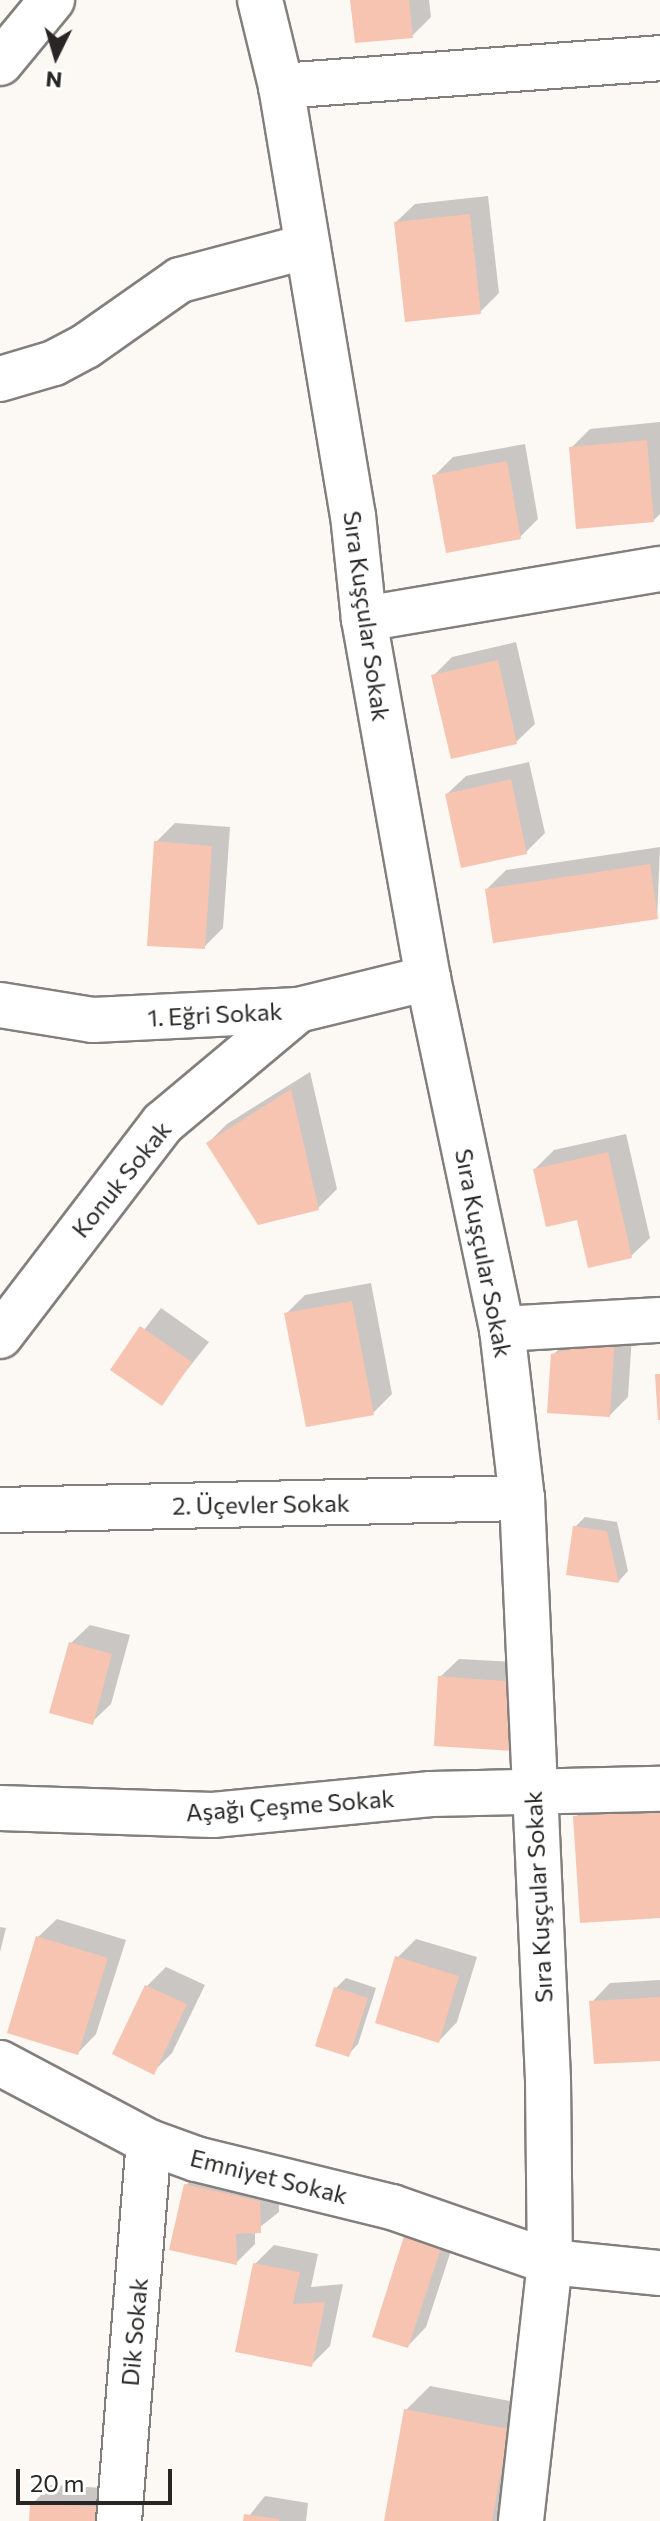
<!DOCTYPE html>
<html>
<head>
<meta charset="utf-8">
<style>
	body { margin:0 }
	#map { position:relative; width:660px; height:2521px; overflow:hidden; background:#fcf8f4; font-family:Commissioner,sans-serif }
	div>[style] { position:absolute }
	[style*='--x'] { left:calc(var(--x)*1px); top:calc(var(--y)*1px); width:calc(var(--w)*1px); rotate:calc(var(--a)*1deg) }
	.shadow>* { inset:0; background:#0003 }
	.building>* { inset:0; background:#f6c4b0 }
	.roads { filter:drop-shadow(2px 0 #837f7c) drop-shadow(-2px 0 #837f7c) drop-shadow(0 2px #837f7c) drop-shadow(0 -2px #837f7c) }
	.minor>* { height:44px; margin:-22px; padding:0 22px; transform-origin:22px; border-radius:22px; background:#fff }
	span { translate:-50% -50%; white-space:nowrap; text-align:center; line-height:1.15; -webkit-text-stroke:6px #fff; paint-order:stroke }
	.street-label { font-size:24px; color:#282625 }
	.north { position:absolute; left:16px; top:16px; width:80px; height:80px; -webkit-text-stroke:6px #fff; paint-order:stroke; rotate:185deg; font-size:22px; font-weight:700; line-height:32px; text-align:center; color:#282625 }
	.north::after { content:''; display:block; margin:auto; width:28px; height:36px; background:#282625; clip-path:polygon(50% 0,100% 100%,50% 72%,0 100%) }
	.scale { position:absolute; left:16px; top:2469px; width:156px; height:36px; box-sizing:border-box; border:4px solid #282625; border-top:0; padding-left:10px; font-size:24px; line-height:28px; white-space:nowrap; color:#282625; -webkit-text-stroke:6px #fff; paint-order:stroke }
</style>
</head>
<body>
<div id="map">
	<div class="shadow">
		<i style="clip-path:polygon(352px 0,429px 0,431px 17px,412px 36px)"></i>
		<i style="clip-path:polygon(488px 196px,499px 293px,480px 312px,396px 222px,415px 204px)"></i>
		<i style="clip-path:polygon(660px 422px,660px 514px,654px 520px,571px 448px,590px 429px)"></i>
		<i style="clip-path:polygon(525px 444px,538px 519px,520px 537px,434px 476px,453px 457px)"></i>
		<i style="clip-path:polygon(516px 642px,535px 724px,516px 742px,433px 676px,452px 657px)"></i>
		<i style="clip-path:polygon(529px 762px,545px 833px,526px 852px,447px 794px,466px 776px)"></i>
		<i style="clip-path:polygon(175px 823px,230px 827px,223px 928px,204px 947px,156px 842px)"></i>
		<i style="clip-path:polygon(660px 847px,657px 918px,487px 889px,506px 870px)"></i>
		<i style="clip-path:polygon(310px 1072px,337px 1189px,318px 1208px,208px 1143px,227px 1124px)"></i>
		<i style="clip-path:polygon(626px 1134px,650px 1238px,631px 1256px,578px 1218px,535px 1169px,554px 1150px)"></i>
		<i style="clip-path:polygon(371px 1283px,392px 1394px,373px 1413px,286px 1314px,305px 1295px)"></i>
		<i style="clip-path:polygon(161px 1308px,209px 1342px,161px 1403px,113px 1370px)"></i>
		<i style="clip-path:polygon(633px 1320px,628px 1397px,610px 1415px,553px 1355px,572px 1336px)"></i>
		<i style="clip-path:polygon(585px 1517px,617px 1522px,628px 1571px,619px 1581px,569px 1573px,575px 1527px)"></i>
		<i style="clip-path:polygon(90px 1625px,130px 1635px,111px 1704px,92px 1722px,71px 1643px)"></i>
		<i style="clip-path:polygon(459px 1659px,534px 1663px,530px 1730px,440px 1677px)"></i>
		<i style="clip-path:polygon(660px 1794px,660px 1916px,576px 1817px,594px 1798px)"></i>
		<i style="clip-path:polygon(57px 1919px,126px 1940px,96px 2034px,78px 2053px,38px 1937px)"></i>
		<i style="clip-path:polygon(0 1927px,6px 1928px,0 1952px)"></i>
		<i style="clip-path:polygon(416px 1939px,477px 1957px,457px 2022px,439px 2041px,397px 1958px)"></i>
		<i style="clip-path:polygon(166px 1967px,205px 1985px,172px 2053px,153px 2072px,147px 1986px)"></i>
		<i style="clip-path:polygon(346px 1978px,376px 1988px,358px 2044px,348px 2055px,336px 1988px)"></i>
		<i style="clip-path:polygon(660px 1980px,660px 2059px,592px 2002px,610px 1983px)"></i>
		<i style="clip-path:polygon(205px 2166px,278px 2182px,279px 2212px,255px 2231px,255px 2244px,237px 2262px,186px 2185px)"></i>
		<i style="clip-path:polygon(427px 2212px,460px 2223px,426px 2327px,408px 2346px)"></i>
		<i style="clip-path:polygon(274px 2245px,318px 2254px,311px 2287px,343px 2284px,330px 2346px,311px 2365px,255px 2264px)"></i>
		<i style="clip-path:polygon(430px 2386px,532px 2405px,511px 2521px,386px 2521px,406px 2410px)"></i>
		<i style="clip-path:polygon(51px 2485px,122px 2489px,121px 2521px,31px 2521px,32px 2504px)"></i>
		<i style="clip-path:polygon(265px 2496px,308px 2503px,306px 2521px,245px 2521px)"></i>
	</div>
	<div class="building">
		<i style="clip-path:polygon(350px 0,409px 0,413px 38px,355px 43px)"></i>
		<i style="clip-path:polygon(470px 214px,481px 314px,405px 322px,394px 222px)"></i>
		<i style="clip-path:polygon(647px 440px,654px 522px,576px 529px,569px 447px)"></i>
		<i style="clip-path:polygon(507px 461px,521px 539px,446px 553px,432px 475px)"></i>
		<i style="clip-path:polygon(498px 660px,517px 744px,451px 759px,431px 675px)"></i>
		<i style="clip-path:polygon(511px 779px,527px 854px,461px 868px,445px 794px)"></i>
		<i style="clip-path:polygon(154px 841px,212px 846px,205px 949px,147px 946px)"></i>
		<i style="clip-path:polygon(650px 864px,658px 919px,493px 943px,485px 889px)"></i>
		<i style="clip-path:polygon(291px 1089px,319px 1210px,258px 1225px,206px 1143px)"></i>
		<i style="clip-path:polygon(608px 1152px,632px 1258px,588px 1268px,577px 1220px,546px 1227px,533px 1169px)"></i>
		<i style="clip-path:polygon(352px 1301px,374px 1415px,306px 1427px,284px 1313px)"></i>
		<i style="clip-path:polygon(140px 1326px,192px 1362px,162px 1406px,110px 1370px)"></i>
		<i style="clip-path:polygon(615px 1338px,610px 1417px,547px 1413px,551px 1354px)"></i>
		<i style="clip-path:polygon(655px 1374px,660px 1374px,660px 1420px,658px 1420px)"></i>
		<i style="clip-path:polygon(573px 1526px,607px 1531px,619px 1583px,566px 1575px)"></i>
		<i style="clip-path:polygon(69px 1642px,112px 1654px,93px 1725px,49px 1713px)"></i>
		<i style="clip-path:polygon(438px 1676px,517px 1682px,512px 1751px,434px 1746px)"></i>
		<i style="clip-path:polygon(660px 1811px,660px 1918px,580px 1923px,573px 1816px)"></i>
		<i style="clip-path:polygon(36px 1936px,108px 1958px,78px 2055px,7px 2033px)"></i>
		<i style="clip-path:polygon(395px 1956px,459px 1976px,439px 2043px,375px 2023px)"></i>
		<i style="clip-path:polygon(145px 1985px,187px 2004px,154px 2075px,112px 2054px)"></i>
		<i style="clip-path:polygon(334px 1987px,368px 1998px,349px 2057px,315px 2046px)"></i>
		<i style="clip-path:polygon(660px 1997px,660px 2061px,594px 2064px,589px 2001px)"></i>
		<i style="clip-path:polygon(184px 2184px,260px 2201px,261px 2233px,236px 2234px,237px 2265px,169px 2250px)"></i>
		<i style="clip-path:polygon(406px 2230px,443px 2242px,408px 2348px,372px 2337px)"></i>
		<i style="clip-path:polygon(253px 2263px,300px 2272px,293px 2304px,325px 2302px,312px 2367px,235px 2352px)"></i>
		<i style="clip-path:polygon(404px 2409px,509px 2429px,492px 2521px,384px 2521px)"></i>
		<i style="clip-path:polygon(30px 2503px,104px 2507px,104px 2521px,29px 2521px)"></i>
		<i style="clip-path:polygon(244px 2514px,279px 2519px,279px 2521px,243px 2521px)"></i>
	</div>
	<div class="roads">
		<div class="minor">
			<i style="--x:260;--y:0;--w:89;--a:76.3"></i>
			<i style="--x:281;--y:86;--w:435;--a:80.5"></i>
			<i style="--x:353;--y:515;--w:105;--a:84"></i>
			<i style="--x:364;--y:619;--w:365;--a:79.9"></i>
			<i style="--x:428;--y:978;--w:359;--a:78.1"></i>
			<i style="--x:502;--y:1329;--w:170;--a:83.3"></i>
			<i style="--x:522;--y:1498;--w:583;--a:87.44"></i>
			<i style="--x:548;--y:2080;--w:182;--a:89.4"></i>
			<i style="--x:550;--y:2262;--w:261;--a:96.4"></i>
			<i style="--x:0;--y:63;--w:82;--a:-50.5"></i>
			<i style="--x:281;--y:86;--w:380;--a:-4.2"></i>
			<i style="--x:0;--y:379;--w:56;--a:-16.5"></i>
			<i style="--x:54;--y:363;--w:36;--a:-28"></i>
			<i style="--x:86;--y:346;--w:115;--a:-35.1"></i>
			<i style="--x:180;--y:280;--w:132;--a:-14.9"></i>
			<i style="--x:364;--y:619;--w:300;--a:-9.6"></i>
			<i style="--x:0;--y:1005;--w:94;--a:9.2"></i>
			<i style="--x:93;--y:1020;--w:205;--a:-2.8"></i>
			<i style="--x:298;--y:1010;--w:134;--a:-13.8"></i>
			<i style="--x:502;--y:1329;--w:158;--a:-3.3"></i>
			<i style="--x:0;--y:1336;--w:268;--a:-52.6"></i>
			<i style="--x:163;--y:1123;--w:176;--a:-39.9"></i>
			<i style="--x:0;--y:1510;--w:522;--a:-1.32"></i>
			<i style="--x:0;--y:1808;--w:213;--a:1.9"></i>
			<i style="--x:213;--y:1815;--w:219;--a:-5.5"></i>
			<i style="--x:431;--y:1794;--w:229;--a:-1.3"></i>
			<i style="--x:0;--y:2063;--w:169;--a:27.9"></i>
			<i style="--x:149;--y:2142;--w:50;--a:19.9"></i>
			<i style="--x:196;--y:2159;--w:202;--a:13.8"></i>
			<i style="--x:392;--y:2207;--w:167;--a:19.2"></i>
			<i style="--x:550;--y:2262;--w:111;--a:5.7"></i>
			<i style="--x:119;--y:2521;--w:380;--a:-85.5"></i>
		</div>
	</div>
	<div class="street-label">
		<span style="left:367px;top:616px;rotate:82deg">Sıra Kuşçular Sokak</span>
		<span style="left:215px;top:1014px;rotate:-3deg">1. Eğri Sokak</span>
		<span style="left:121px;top:1179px;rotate:-51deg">Konuk Sokak</span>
		<span style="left:484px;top:1253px;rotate:79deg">Sıra Kuşçular Sokak</span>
		<span style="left:261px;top:1504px;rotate:-1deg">2. Üçevler Sokak</span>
		<span style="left:290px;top:1805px;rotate:-4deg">Aşağı Çeşme Sokak</span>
		<span style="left:538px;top:1897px;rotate:-93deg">Sıra Kuşçular Sokak</span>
		<span style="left:269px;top:2176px;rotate:14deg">Emniyet Sokak</span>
		<span style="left:134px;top:2332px;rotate:-85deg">Dik Sokak</span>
	</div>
	<div class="north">N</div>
	<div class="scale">20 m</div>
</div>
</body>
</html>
